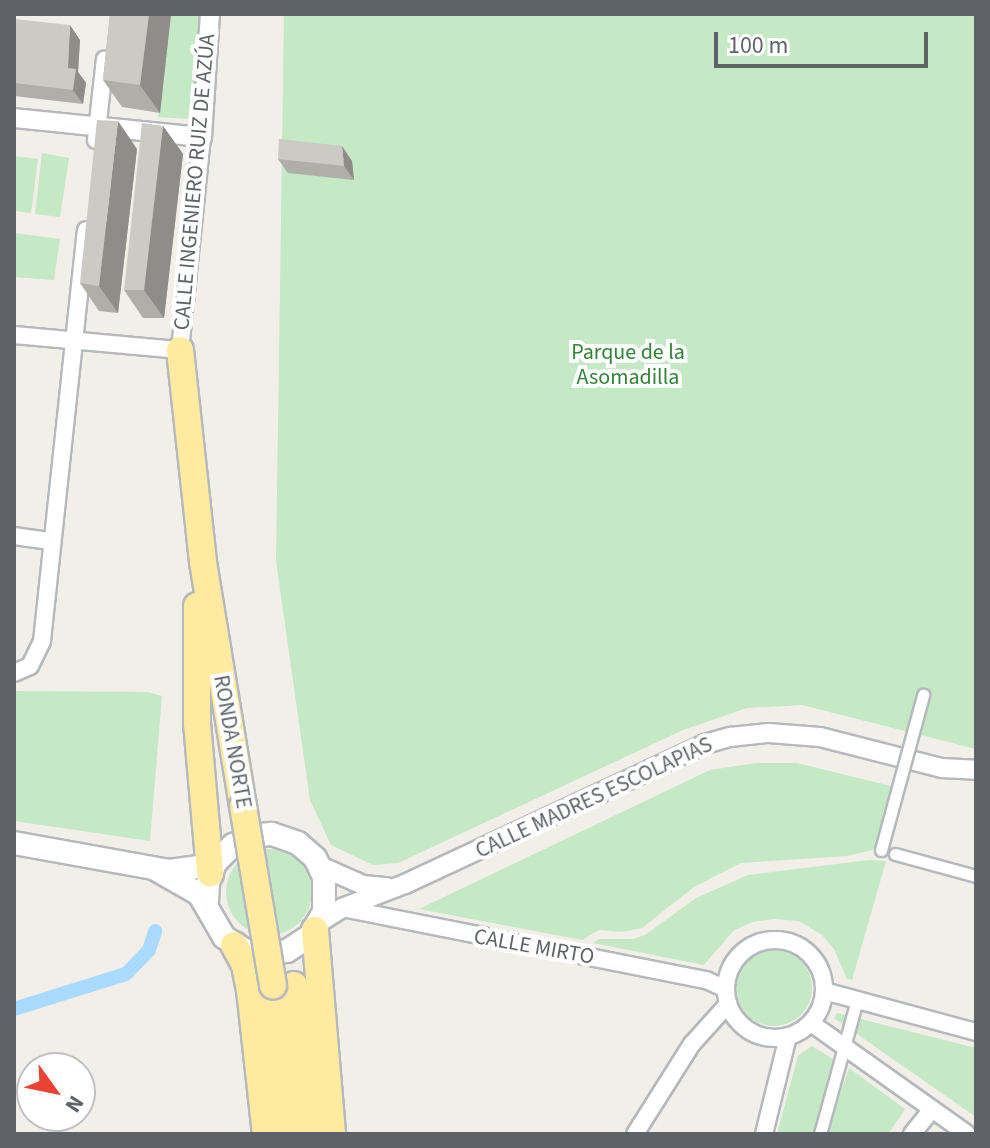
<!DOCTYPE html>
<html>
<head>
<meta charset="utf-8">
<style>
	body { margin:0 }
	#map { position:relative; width:990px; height:1148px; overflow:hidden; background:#f1efe8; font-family:"Source Sans 3",sans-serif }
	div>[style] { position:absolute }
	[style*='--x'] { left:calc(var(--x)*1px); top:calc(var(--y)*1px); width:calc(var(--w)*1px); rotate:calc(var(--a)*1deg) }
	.green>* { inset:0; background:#c5e8c5 }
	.round { border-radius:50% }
	.canal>* { height:14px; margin:-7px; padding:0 7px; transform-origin:7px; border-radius:7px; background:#aadaff }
	.roads { filter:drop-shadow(2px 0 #b5b8bc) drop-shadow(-2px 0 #b5b8bc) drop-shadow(0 2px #b5b8bc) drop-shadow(0 -2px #b5b8bc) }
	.pedestrian>* { height:11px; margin:-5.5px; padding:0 5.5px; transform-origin:5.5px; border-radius:5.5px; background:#fff }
	.minor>* { height:16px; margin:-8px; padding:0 8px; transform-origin:8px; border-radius:8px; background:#fff }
	.minor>.ring { margin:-8px; padding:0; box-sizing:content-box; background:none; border:16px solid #fff; border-radius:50% }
	.tertiary>* { height:18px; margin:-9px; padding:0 9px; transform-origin:9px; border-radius:9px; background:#fff }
	.secondary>* { height:22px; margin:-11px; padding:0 11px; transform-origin:11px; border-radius:11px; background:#fff }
	.trunk>* { height:26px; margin:-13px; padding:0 13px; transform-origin:13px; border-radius:13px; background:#feeaa1 }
	.bridges { filter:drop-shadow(2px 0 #b5b8bc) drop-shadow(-2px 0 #b5b8bc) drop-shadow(0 2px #b5b8bc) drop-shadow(0 -2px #b5b8bc) }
	.pedestrian-bridge>* { height:11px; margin:-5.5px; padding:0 5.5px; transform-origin:5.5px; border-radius:5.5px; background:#fff }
	.trunk-bridge>* { height:26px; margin:-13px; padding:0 13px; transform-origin:13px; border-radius:13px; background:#feeaa1 }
	.wall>* { inset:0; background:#afaea9 }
	.shaded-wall>* { inset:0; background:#8f8d8a }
	.building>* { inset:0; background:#cccac5 }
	span { translate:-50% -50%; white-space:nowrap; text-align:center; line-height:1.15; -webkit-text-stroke:8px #fff; paint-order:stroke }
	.street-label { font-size:22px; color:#5f6368 }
	.park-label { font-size:22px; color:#348238 }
	.frame { position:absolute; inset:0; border:16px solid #5f6368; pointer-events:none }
	.north { position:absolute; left:16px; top:1052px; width:80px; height:80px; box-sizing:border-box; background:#fff; border:2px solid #bfc1c3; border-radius:50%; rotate:123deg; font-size:22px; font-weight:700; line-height:32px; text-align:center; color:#5f6368 }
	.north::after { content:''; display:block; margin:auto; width:28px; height:36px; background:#ea4335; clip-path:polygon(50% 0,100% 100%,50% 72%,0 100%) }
	.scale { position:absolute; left:714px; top:32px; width:214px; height:36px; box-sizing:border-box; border:4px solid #5f6368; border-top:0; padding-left:10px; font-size:24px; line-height:28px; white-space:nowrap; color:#5f6368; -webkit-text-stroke:6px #fff; paint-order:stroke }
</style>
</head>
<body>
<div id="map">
	<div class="green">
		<i style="clip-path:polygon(171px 14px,203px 14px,191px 119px,158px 117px)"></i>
		<i style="clip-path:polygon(284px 14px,976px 14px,976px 749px,802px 705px,747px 708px,683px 730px,398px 863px,373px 865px,331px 845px,310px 800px,276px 561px)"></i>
		<i style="clip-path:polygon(42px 153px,69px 158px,60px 217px,35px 214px)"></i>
		<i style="clip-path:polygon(14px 156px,38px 159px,31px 213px,14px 211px)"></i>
		<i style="clip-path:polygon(14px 233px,60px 239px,54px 280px,14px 277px)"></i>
		<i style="clip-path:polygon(14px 691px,148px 692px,162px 696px,150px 841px,14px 821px)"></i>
		<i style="clip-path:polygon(756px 763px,797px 763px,891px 786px,876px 849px,847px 856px,741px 863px,694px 887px,642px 928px,622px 932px,599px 930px,582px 940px,419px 909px,710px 770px)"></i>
		<i class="round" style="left:226px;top:849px;width:86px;height:86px"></i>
		<i style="clip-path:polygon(869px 860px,886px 861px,852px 980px,847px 979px,834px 949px,822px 935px,799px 921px,774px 919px,752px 922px,733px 931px,704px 965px,593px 943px,599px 939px,633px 939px,645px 935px,696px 898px,748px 875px)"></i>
		<i class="round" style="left:736px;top:950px;width:76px;height:76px"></i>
		<i style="clip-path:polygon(837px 1013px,976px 1048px,976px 1117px,834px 1018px)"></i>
		<i style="clip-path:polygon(812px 1046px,833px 1059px,813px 1134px,777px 1134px,798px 1056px)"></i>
		<i style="clip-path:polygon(849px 1068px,905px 1109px,888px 1134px,826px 1134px)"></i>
	</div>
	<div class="canal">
		<i style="--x:14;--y:1009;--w:117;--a:-17.4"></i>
		<i style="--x:126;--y:974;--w:33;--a:-46"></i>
		<i style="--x:149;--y:950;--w:20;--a:-72"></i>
	</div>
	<div class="roads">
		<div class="pedestrian">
			<i style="--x:895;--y:854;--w:84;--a:15.2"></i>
			<i style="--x:820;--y:1134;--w:139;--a:-74.6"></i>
		</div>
		<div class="minor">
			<i style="--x:96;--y:140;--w:81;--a:-83.7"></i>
			<i style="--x:14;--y:335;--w:167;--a:5.2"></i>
			<i style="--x:180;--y:350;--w:214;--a:-84.1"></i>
			<i style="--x:14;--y:536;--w:37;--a:8"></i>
			<i style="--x:14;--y:673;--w:17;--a:-24"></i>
			<i style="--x:30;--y:666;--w:28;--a:-64"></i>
			<i style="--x:42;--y:641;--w:413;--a:-83.9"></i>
			<i style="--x:342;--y:908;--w:371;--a:11.2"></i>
			<i style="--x:706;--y:980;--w:22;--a:24"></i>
			<i class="ring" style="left:726px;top:940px;width:82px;height:82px"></i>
			<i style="--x:824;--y:991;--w:157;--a:15.1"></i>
			<i style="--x:811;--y:1023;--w:191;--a:35.4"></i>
			<i style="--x:635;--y:1134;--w:107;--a:-57.7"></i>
			<i style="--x:692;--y:1044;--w:54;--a:-48"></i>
			<i style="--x:764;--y:1134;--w:101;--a:-76.2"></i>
			<i style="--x:912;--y:1134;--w:32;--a:-51"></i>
		</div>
		<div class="tertiary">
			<i style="--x:14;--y:118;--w:189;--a:5.8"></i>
			<i style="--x:202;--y:137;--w:123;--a:-86.3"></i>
			<i style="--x:320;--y:866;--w:47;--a:23.8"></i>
			<i style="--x:363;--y:885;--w:24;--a:5"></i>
			<i style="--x:320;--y:922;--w:26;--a:-32"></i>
			<i style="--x:342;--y:908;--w:67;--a:-20.9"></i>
			<i style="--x:405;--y:884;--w:331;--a:-25"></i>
			<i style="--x:705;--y:744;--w:26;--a:-16"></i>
			<i style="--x:730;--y:737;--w:39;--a:-6"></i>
			<i style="--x:769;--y:733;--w:51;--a:4.5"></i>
			<i style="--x:820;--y:737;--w:126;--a:14.3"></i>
			<i style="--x:942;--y:768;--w:34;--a:3"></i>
		</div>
		<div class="secondary">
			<i style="--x:14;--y:843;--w:158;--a:10.2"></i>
			<i style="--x:169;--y:871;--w:30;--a:-8"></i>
			<i style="--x:199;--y:867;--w:25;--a:-29"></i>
			<i style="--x:155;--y:869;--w:51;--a:29.6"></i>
			<i style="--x:199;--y:894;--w:50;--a:59.8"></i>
			<i style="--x:224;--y:937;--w:26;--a:32"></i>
			<i style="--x:246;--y:951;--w:13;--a:13"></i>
			<i style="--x:259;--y:954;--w:28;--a:-6"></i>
			<i style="--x:287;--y:951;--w:27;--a:-33"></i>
			<i style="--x:310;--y:936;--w:28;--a:-60"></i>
			<i style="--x:324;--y:912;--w:35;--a:-90"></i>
			<i style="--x:324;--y:877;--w:21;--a:-115"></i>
			<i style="--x:315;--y:858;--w:23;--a:-139"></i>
			<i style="--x:298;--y:843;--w:28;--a:-161"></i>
			<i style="--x:272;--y:834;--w:14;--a:176"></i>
			<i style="--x:258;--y:835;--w:27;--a:158"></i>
			<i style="--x:233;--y:845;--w:25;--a:135"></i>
			<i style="--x:215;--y:863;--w:21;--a:109"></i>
			<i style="--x:208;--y:883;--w:22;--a:93"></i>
		</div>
		<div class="trunk">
			<i style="--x:180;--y:350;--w:213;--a:83.8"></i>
			<i style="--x:203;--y:562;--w:247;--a:80.7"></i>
			<i style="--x:197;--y:606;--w:117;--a:90"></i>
			<i style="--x:197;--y:723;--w:151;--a:85"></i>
			<i style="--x:315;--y:930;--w:205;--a:85.2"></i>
			<i style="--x:234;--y:945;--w:23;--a:61"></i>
			<i style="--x:245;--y:965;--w:25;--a:79"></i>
			<i style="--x:250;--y:990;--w:145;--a:83.7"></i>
			<i style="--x:294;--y:985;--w:150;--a:83.9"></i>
			<i style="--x:273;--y:986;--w:149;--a:84.2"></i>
		</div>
	</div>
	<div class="bridges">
		<div class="pedestrian-bridge">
			<i style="--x:881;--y:850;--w:161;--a:-74.8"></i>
		</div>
		<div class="trunk-bridge">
			<i style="--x:243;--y:806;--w:182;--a:80.5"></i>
		</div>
	</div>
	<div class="wall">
		<i style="clip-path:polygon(110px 14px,171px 14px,160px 113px,122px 107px,103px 80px)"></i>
		<i style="clip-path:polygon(14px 19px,80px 40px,78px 72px,86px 83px,83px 104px,14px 96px)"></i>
		<i style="clip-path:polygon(163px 126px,183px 154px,164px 318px,143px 318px,124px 290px)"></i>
		<i style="clip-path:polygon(137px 149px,118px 313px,99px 311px,80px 283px)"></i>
		<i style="clip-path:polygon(278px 159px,352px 161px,354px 180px,288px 173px)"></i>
	</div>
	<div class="shaded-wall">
		<i style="clip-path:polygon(149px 14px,171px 14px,160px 113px,140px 85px)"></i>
		<i style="clip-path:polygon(70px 25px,80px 40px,78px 72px,86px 83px,83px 104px,73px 90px,68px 68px)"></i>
		<i style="clip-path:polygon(118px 121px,137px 149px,118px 313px,99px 286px)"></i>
		<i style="clip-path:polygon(163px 126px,183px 154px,164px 318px,144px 290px)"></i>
		<i style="clip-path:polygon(342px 146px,352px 161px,354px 180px,344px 166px)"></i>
	</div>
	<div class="building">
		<i style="clip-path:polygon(110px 14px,149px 14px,140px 85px,103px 80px)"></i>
		<i style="clip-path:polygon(14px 19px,70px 25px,68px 68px,76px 69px,73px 90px,14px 83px)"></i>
		<i style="clip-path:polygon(97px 120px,118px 121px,99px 286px,80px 283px)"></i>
		<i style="clip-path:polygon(142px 123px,163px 126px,144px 290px,124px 290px)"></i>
		<i style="clip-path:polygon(279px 139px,342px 146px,344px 166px,278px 159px)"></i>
	</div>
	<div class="street-label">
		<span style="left:195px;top:182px;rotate:-85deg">CALLE INGENIERO RUIZ DE AZÚA</span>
		<span style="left:232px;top:742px;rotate:80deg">RONDA NORTE</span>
		<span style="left:594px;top:798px;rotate:-25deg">CALLE MADRES ESCOLAPIAS</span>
		<span style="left:534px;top:947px;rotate:10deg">CALLE MIRTO</span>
	</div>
	<div class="park-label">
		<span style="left:628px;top:365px">Parque de la<br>Asomadilla</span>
	</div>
	<div class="frame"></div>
	<div class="north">N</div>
	<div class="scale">100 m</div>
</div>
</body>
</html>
